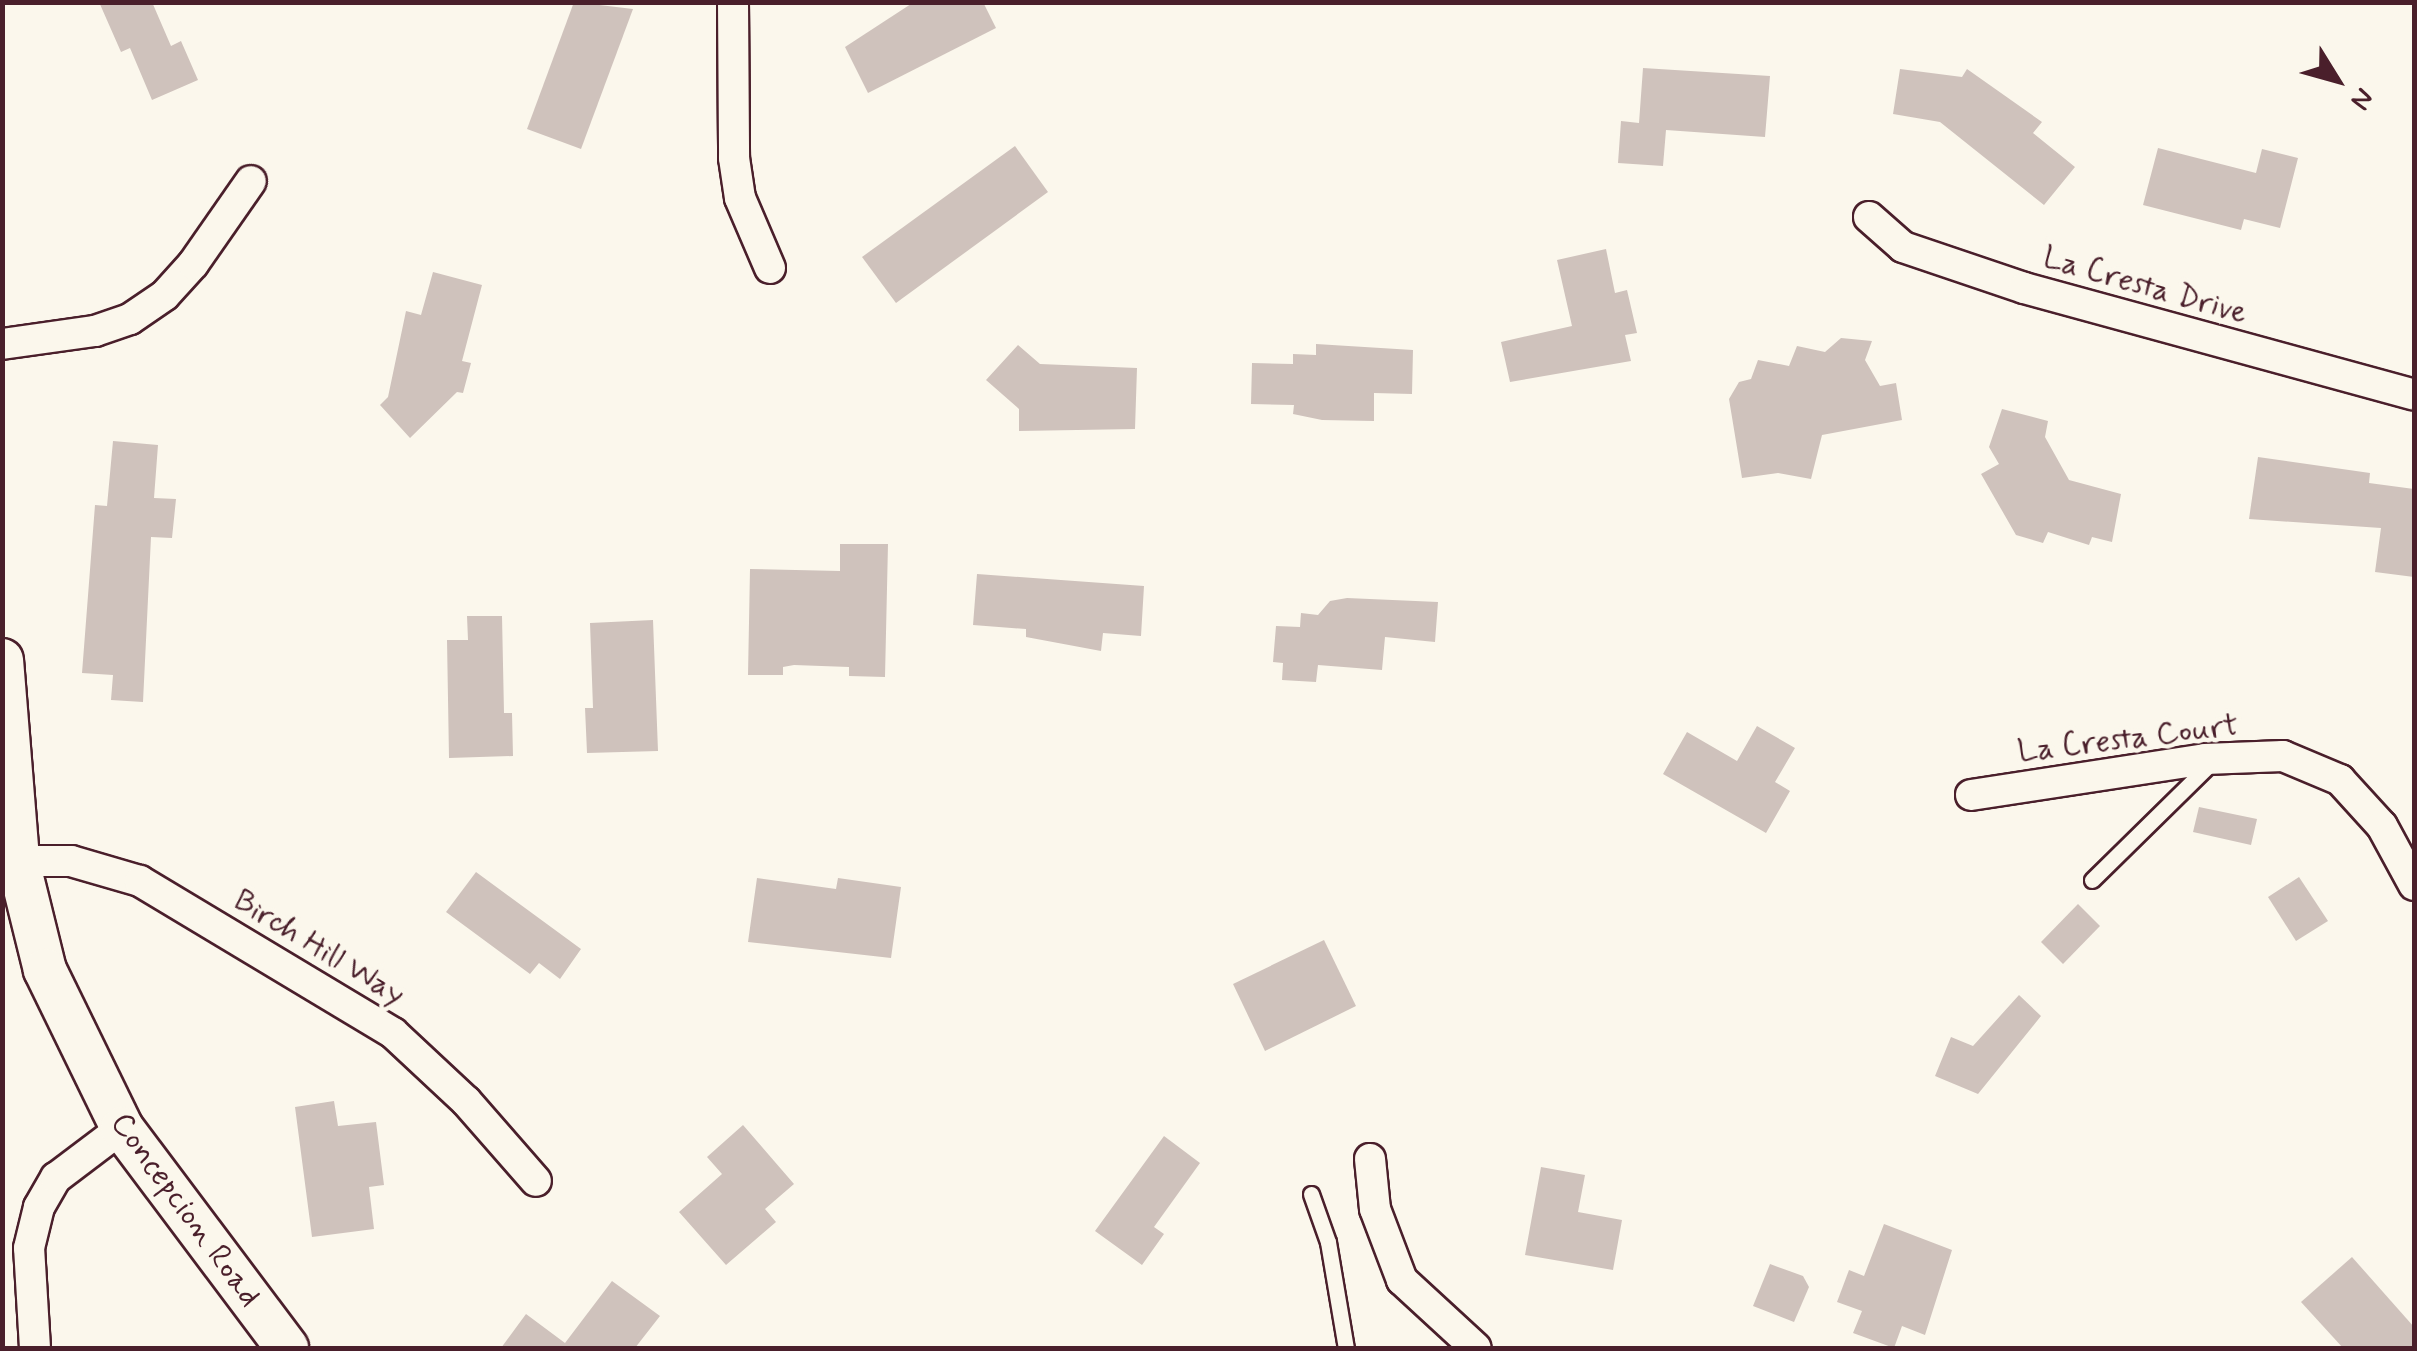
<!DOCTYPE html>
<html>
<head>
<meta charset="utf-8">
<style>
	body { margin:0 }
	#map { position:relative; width:2417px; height:1351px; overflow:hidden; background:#fbf7ec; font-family:Mynerve,sans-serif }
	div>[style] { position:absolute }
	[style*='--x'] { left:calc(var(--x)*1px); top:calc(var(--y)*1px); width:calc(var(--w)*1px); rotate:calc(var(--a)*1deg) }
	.building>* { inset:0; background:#cfc2bc }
	.roads { filter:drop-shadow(2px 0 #4a1f2b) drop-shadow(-2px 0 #4a1f2b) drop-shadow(0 2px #4a1f2b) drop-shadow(0 -2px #4a1f2b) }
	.lane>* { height:15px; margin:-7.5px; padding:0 7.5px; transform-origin:7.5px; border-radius:7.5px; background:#fbf7ec }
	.street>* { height:30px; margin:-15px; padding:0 15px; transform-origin:15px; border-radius:15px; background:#fbf7ec }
	.secondary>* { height:42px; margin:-21px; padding:0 21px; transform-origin:21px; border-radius:21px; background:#fbf7ec }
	span { translate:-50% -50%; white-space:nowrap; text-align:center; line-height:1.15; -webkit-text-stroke:9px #fbf7ec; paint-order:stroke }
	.street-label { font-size:32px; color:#4a1f2b }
	.frame { position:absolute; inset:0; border:5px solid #4a1f2b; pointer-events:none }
	.north { position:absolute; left:2287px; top:30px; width:100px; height:100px; -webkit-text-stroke:8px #fbf7ec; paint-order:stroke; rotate:127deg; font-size:28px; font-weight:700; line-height:40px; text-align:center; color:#4a1f2b }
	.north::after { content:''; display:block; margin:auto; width:35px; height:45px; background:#4a1f2b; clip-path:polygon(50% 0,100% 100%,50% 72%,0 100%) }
</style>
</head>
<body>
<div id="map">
	<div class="building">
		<i style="clip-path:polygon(99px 2px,152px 2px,171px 46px,181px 41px,198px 80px,152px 100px,130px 48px,121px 52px)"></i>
		<i style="clip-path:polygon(574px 2px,633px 9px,581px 149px,527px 129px)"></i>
		<i style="clip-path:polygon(914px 2px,983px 2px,996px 28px,868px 93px,845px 47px)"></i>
		<i style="clip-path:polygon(1643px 68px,1770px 76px,1765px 137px,1666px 130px,1663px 166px,1618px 163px,1621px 121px,1639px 123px)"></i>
		<i style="clip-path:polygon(1900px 69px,1962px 77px,1967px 69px,2042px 122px,2033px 133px,2075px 167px,2044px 205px,1940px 122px,1893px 114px)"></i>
		<i style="clip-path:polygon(1015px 146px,1048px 192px,896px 303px,862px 257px)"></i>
		<i style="clip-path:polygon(2158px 148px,2256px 173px,2262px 149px,2298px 158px,2280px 228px,2244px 219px,2241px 230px,2143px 205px)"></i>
		<i style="clip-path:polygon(1606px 249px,1615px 293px,1627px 290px,1637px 333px,1625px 335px,1631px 361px,1510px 382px,1501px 342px,1572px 326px,1557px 260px)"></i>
		<i style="clip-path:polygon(433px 272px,482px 285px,462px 361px,471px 363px,463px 393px,457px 392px,410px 438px,380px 405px,388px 397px,406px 311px,421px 315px)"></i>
		<i style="clip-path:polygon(1841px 338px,1872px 341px,1865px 360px,1880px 386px,1896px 383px,1902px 420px,1822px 435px,1811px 479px,1778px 473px,1742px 478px,1729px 399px,1739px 382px,1751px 379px,1758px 360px,1789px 366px,1797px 346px,1825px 352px)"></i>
		<i style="clip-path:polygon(1316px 344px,1413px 350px,1412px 394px,1374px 393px,1374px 421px,1322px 420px,1293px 414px,1294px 405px,1251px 404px,1252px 363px,1293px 364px,1293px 354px,1316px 355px)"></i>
		<i style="clip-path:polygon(1018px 345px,1040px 364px,1137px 368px,1135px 429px,1019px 431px,1019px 409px,986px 380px)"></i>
		<i style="clip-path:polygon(2002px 409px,2048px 421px,2045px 437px,2069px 480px,2121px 494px,2112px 542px,2092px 537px,2089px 545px,2048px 532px,2043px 543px,2016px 535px,1981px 474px,1999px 464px,1989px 447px)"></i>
		<i style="clip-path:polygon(113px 441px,158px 445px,154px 498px,176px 499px,172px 538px,151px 537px,143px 702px,111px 700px,113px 675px,82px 673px,95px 505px,107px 506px)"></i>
		<i style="clip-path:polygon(2258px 457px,2370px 473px,2369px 483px,2414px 489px,2414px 577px,2375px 572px,2381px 528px,2249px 519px)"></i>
		<i style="clip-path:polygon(840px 544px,888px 544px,885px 677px,849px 676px,849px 667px,794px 665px,783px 667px,783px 675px,748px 675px,750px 569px,840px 571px)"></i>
		<i style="clip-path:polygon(977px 574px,1144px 586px,1141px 636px,1103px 633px,1101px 651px,1026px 637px,1026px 629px,973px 625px)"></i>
		<i style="clip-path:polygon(1347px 598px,1438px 602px,1435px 642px,1385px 637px,1382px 670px,1318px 665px,1316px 682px,1282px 680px,1283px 663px,1273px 662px,1276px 626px,1300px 627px,1301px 613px,1318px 615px,1330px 601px)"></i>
		<i style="clip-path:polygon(467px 616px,502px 616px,504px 713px,512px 713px,513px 756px,449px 758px,447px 640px,468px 640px)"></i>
		<i style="clip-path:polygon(653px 620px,658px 751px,587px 753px,585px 708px,593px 708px,590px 623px)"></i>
		<i style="clip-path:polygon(1757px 726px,1795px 748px,1775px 782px,1790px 791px,1766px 833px,1663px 774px,1687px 732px,1737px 761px)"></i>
		<i style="clip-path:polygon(2199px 807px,2257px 819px,2251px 845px,2193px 832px)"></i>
		<i style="clip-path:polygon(476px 872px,581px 949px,560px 979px,539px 963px,530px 974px,446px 912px)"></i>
		<i style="clip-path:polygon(2299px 877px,2328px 921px,2296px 941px,2268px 897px)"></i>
		<i style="clip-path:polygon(757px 878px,836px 889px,838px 878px,901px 887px,891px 958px,748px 942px)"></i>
		<i style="clip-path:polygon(2078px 904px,2100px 926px,2063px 964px,2041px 942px)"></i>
		<i style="clip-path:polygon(1324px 940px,1356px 1006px,1265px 1051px,1233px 984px)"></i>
		<i style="clip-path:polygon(2019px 995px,2041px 1016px,1978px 1094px,1935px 1076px,1951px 1037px,1973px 1046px)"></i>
		<i style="clip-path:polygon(334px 1101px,338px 1126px,376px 1122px,384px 1185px,369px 1187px,374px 1229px,312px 1237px,295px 1107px)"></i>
		<i style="clip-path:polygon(743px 1125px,794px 1184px,765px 1209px,776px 1222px,726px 1265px,679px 1212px,722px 1174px,707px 1157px)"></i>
		<i style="clip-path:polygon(1164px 1136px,1200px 1163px,1154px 1227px,1164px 1234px,1142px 1265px,1095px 1231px)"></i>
		<i style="clip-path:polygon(1541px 1167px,1585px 1175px,1578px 1212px,1622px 1220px,1613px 1270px,1525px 1255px)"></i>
		<i style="clip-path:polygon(1884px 1224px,1952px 1250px,1925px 1335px,1902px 1326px,1894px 1348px,1853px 1333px,1862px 1311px,1837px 1302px,1849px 1270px,1864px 1276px)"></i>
		<i style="clip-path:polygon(2352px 1257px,2414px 1327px,2414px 1348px,2343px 1348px,2301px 1302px)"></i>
		<i style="clip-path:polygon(1770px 1264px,1803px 1276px,1809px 1287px,1794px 1322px,1753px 1306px)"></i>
		<i style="clip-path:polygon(612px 1281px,660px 1316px,635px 1348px,501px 1348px,526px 1314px,565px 1343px)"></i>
	</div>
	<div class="roads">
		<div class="lane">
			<i style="--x:2092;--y:880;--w:168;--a:-44.5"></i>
			<i style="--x:1311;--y:1194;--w:51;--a:70.5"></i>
			<i style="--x:1328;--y:1242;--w:108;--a:80.4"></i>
		</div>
		<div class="street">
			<i style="--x:733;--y:2;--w:156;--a:89.6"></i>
			<i style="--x:734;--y:158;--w:40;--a:81.5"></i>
			<i style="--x:740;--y:198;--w:76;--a:66.8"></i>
			<i style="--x:1869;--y:217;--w:45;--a:41.4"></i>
			<i style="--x:1903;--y:247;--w:128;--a:18.7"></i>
			<i style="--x:2024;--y:288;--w:404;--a:15.3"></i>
			<i style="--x:2;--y:344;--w:94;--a:-8"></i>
			<i style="--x:95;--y:331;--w:37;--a:-19"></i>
			<i style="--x:130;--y:319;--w:42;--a:-34.4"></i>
			<i style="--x:165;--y:295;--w:42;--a:-47.9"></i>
			<i style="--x:193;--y:264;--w:101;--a:-55.1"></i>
			<i style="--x:1971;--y:795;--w:237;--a:-8.7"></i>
			<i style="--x:2205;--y:759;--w:78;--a:-2.2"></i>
			<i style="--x:2283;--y:756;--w:62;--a:22.8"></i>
			<i style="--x:2340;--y:780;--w:62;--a:47.6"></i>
			<i style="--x:2382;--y:826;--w:67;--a:61.5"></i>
			<i style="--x:18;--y:861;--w:53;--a:0"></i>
			<i style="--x:71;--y:861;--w:72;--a:16.2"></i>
			<i style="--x:140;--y:881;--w:295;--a:31"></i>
			<i style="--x:393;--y:1033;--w:100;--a:43"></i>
			<i style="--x:466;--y:1101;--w:106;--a:48.8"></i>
			<i style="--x:1370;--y:1159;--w:50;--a:84.3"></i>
			<i style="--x:1375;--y:1209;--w:76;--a:69.2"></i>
			<i style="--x:1402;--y:1280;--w:100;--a:42.6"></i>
			<i style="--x:35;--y:1348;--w:100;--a:-93.4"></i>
			<i style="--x:29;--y:1248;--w:42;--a:-76.3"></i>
			<i style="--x:39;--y:1207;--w:34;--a:-60"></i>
			<i style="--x:56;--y:1178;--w:83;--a:-37.1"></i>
		</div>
		<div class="secondary">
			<i style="--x:2;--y:660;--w:202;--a:85.4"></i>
			<i style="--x:18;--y:861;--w:112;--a:76.1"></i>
			<i style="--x:45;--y:970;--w:176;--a:64"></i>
			<i style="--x:122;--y:1128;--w:275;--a:53.1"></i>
		</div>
	</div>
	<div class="street-label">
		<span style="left:2145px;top:286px;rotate:16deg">La Cresta Drive</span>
		<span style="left:2128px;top:739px;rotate:-7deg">La Cresta Court</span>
		<span style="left:319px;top:948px;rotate:31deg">Birch Hill Way</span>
		<span style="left:185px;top:1210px;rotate:54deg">Concepcion Road</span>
	</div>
	<div class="frame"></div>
	<div class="north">N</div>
</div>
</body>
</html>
